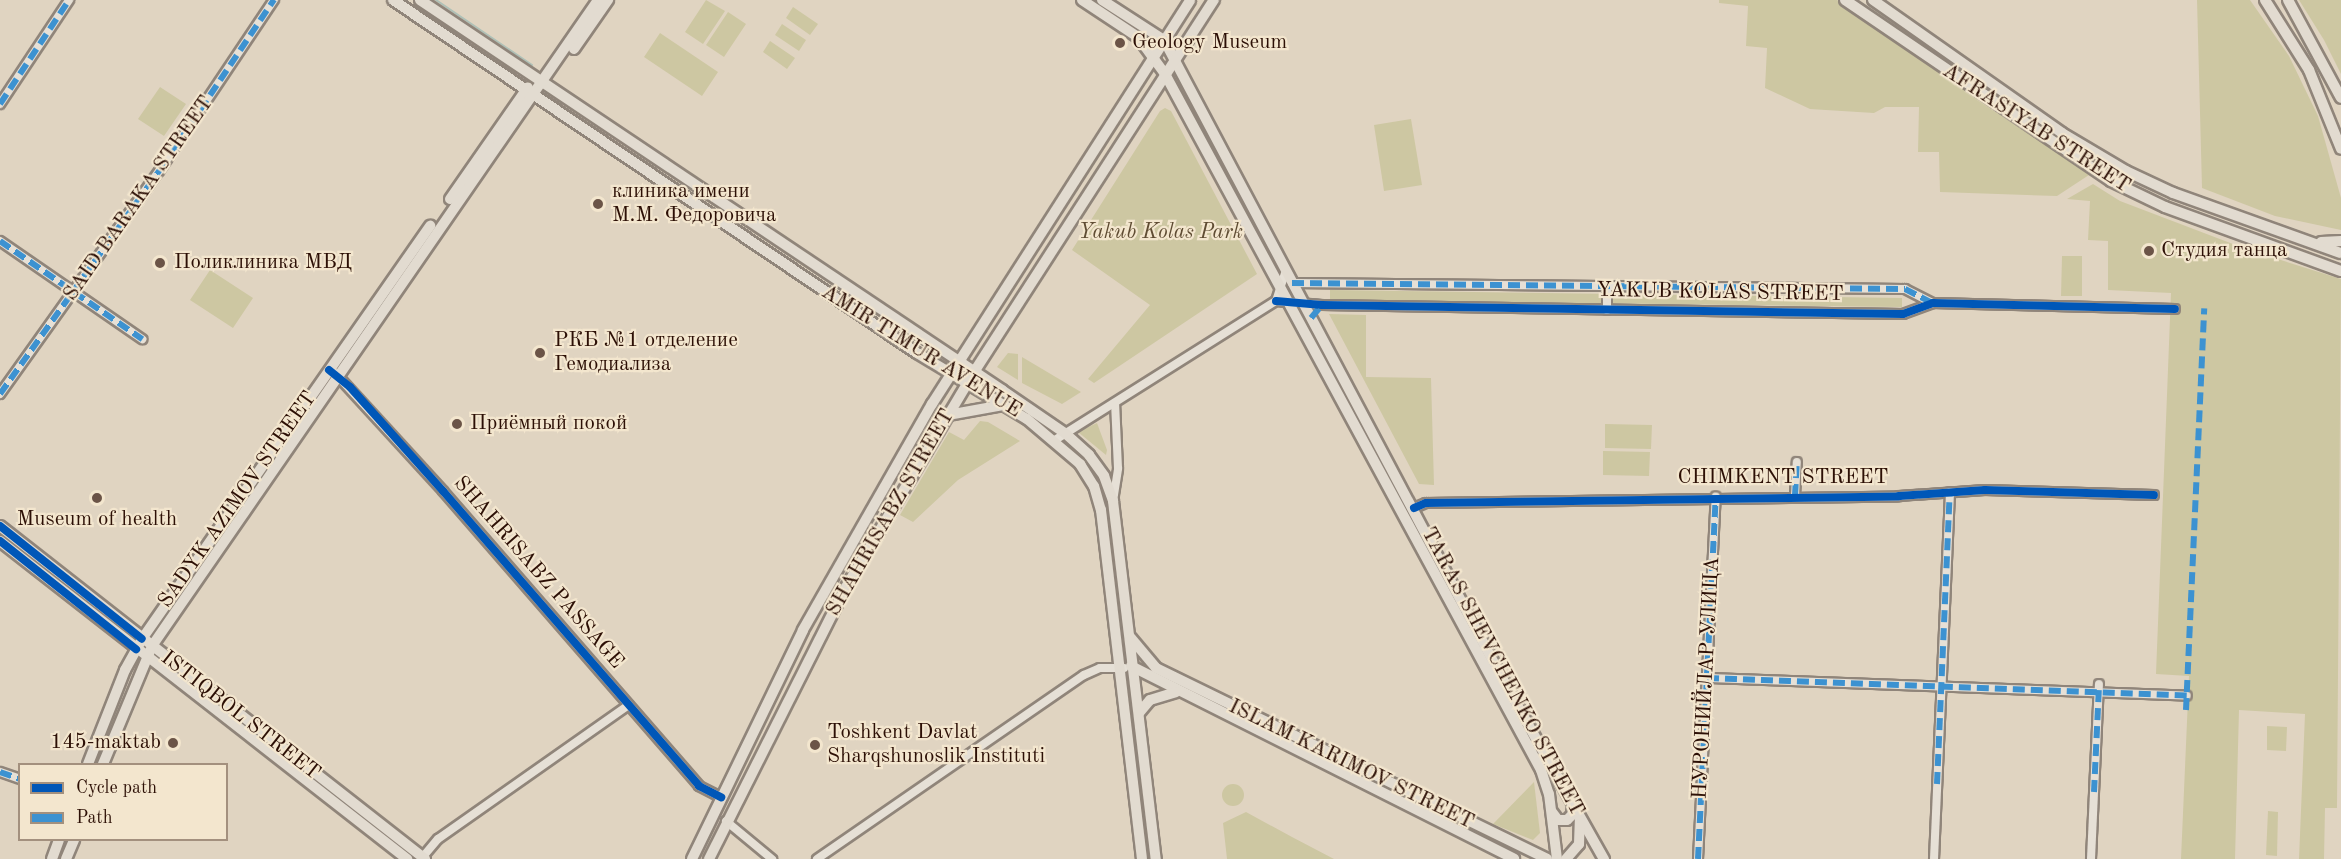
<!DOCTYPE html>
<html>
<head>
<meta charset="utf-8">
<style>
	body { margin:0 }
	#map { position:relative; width:2341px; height:859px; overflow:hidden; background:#e0d4c1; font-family:"Old Standard TT",serif }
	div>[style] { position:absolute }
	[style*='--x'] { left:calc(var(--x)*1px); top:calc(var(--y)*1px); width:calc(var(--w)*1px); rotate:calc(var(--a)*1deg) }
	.green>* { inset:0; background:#cdc7a2 }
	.round { border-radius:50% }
	.stream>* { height:2px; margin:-1px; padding:0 1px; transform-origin:1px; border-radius:1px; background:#afc1b7 }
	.roads { filter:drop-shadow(2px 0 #90857a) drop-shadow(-2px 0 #90857a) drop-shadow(0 2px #90857a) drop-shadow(0 -2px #90857a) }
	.minor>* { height:8px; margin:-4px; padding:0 4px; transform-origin:4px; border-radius:4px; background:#e6e0d6 }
	.major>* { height:10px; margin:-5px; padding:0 5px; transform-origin:5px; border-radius:5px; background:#e2dbd0 }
	.quiet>* { height:6px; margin-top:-3px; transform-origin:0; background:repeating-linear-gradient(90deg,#3c92d1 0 12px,transparent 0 18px) }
	.cycleway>* { height:8px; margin:-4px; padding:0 4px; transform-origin:4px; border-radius:4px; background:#0057b8 }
	.dots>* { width:16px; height:16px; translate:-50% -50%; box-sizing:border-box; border:3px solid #f3e6ce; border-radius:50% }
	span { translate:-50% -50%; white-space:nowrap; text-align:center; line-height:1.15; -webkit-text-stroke:4.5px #f3e6ce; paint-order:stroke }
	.poi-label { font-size:21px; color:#2c0f05 }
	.left { translate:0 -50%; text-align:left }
	.right { translate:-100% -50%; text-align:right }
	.street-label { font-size:21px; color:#2c0f05 }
	.park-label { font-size:21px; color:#5f4c33; font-style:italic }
	.legend { position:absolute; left:18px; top:763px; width:210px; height:78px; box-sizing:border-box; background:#f3e6ce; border:2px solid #a3907e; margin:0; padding:8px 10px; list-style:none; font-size:18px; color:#2c0f05 }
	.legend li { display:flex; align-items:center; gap:12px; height:30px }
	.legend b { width:30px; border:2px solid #a3907e }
</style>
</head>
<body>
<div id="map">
	<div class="green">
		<i style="clip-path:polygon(706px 0,725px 11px,703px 44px,685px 32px)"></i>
		<i style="clip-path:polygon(1719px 0,1837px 0,2089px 175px,2057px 196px,1940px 192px,1939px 152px,1918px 152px,1919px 107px,1885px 107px,1874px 113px,1810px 109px,1765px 88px,1767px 48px,1746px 46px,1748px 6px,1719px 3px)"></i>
		<i style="clip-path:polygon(2197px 0,2250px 0,2289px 56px,2318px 116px,2341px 198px,2341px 230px,2275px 216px,2202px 188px)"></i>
		<i style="clip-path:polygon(2299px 0,2341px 0,2341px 74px,2324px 40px)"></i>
		<i style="clip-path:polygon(793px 7px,818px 24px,810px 35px,786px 18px)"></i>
		<i style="clip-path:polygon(728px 12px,746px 24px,724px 57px,706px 45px)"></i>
		<i style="clip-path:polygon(782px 24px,806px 40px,799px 51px,775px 35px)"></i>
		<i style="clip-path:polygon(660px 33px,718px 72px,702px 96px,644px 57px)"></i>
		<i style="clip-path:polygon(770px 41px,795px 58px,787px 69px,763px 52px)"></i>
		<i style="clip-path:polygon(160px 87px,186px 104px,164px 136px,138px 119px)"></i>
		<i style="clip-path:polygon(1165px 108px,1171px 111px,1257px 274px,1094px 383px,1088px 379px,1150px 305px,1072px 250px,1160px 111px)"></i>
		<i style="clip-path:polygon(1411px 119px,1422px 185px,1384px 191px,1374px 125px)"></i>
		<i style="clip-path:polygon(2093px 184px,2120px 201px,2246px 249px,2341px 279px,2337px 808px,2325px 808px,2324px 859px,2299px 859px,2305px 714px,2239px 710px,2235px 859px,2181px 859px,2189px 676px,2156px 674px,2171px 293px,2108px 290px,2108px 241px,2088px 240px,2090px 201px,2067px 199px)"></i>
		<i style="clip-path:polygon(2062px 256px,2082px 256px,2082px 296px,2061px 296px)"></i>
		<i style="clip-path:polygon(210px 270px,253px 298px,233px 328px,190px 300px)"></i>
		<i style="clip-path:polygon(1330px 290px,1902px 298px,1902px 307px,1330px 300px)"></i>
		<i style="clip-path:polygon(1329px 314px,1366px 315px,1366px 377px,1431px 378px,1434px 485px,1419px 484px)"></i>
		<i style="clip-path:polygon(1008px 353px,1018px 354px,1018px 380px,997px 367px)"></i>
		<i style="clip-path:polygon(1022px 357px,1081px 392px,1062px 404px,1022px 383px)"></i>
		<i style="clip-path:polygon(980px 421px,988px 422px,1020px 441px,958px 480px,913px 522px,900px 515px,949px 432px,964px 440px)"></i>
		<i style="clip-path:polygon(1097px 423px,1107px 450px,1106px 455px,1078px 432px)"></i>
		<i style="clip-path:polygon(1605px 424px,1652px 425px,1651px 449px,1605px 448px)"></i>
		<i style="clip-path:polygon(1603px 451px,1650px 452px,1649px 476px,1603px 475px)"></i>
		<i style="clip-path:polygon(2267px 726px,2287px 727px,2286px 751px,2267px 750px)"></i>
		<i style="clip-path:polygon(1534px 782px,1540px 833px,1533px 840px,1493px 824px)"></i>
		<i class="round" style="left:1222px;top:784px;width:22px;height:22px"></i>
		<i style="clip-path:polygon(2268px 811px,2278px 812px,2277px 856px,2266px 855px)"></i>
		<i style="clip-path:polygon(1246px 812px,1292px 837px,1334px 859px,1227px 859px,1223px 823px)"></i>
	</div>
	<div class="stream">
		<i style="--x:436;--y:0;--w:116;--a:34.1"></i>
	</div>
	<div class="roads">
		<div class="minor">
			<i style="--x:0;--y:104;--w:125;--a:-56.4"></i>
			<i style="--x:0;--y:241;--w:173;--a:34.6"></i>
			<i style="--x:1292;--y:283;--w:613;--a:0.56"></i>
			<i style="--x:1905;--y:289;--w:31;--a:27"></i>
			<i style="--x:1276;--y:301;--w:46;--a:5"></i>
			<i style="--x:1322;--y:305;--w:581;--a:0.89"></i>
			<i style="--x:1903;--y:314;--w:32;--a:-20"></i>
			<i style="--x:1933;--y:303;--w:242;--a:1.4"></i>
			<i style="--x:1607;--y:310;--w:24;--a:-90"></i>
			<i style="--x:335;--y:373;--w:160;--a:47.5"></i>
			<i style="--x:443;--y:491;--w:391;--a:49"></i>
			<i style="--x:699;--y:786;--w:25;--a:27"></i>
			<i style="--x:0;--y:394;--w:275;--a:-54.5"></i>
			<i style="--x:160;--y:170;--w:205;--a:-56.2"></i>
			<i style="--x:1055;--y:440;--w:261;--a:-32.2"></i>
			<i style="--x:1276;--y:301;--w:32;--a:-72"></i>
			<i style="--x:1795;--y:496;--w:34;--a:-87"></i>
			<i style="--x:1113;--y:501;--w:33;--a:-81"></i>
			<i style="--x:1118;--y:468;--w:65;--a:-92.6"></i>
			<i style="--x:1414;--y:508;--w:13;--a:-23"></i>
			<i style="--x:1426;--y:503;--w:473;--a:-0.8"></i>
			<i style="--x:1899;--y:496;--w:86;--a:-4"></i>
			<i style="--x:1985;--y:490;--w:169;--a:1.7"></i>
			<i style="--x:1707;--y:678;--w:480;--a:2.1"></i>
			<i style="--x:0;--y:772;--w:21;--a:19"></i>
			<i style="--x:726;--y:821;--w:60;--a:39.6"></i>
			<i style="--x:421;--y:859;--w:26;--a:-50"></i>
			<i style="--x:438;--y:839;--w:233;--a:-35.1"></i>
			<i style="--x:817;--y:859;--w:324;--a:-34.6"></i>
			<i style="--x:1084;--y:675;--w:17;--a:-24"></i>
			<i style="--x:1100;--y:668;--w:24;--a:0"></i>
			<i style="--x:1698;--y:859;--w:363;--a:-87.2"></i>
			<i style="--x:1934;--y:859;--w:367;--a:-87.5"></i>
			<i style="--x:2091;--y:859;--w:175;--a:-87.4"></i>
		</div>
		<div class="major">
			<i style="--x:393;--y:0;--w:632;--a:33.97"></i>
			<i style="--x:917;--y:353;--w:128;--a:31"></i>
			<i style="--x:1027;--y:419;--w:70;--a:40.3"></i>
			<i style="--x:1080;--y:464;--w:26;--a:58"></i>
			<i style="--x:1094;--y:486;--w:25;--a:74"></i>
			<i style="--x:1101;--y:510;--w:351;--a:83.3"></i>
			<i style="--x:420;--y:0;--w:701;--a:33.83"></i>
			<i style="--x:1002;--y:390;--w:78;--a:34.5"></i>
			<i style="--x:1066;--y:434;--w:31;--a:42"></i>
			<i style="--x:1089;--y:455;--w:26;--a:54"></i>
			<i style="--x:1104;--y:476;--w:27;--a:70"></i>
			<i style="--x:1113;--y:501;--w:361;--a:83.2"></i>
			<i style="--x:1082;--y:0;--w:67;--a:33.5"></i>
			<i style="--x:1138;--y:37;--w:46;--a:53.9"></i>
			<i style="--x:1165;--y:74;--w:791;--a:61.62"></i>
			<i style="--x:1541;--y:770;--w:25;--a:72"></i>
			<i style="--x:1549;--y:794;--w:65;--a:83"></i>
			<i style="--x:1102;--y:0;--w:74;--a:32.8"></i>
			<i style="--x:1164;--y:40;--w:724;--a:62.09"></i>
			<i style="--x:1503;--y:680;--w:206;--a:60.6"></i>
			<i style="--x:1845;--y:0;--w:322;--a:34.2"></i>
			<i style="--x:2111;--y:181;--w:60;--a:25.7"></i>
			<i style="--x:2165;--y:207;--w:187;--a:20"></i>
			<i style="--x:1873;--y:0;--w:231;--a:35.1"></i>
			<i style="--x:2062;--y:133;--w:74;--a:30.7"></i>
			<i style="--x:2126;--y:171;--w:52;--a:25.1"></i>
			<i style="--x:2173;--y:193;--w:178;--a:19.7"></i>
			<i style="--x:2265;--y:0;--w:83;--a:57.8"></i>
			<i style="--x:2309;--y:70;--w:85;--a:67.9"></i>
			<i style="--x:2288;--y:0;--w:111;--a:61.6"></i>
			<i style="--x:574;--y:49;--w:60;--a:-55.2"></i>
			<i style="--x:450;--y:199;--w:136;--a:-55.1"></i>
			<i style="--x:2321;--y:242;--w:20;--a:-3"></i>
			<i style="--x:948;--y:415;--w:56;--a:-10.3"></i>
			<i style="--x:0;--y:526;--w:540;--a:38.08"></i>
			<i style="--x:0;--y:541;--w:517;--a:38"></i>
			<i style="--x:1131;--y:638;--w:39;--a:50"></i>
			<i style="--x:1156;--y:668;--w:435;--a:26"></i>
			<i style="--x:1131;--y:666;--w:429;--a:26.7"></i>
			<i style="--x:1139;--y:713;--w:17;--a:-50"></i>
			<i style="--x:1150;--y:700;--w:27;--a:-17"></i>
			<i style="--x:88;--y:764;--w:101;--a:-68.5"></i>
			<i style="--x:125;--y:670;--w:35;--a:-61"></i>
			<i style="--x:142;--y:639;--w:504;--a:-55.11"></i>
			<i style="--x:103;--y:764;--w:128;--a:-67.4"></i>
			<i style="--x:152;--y:646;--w:785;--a:-55.38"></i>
			<i style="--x:1552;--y:812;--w:10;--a:53"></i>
			<i style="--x:1558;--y:820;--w:9;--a:0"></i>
			<i style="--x:1567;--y:820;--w:8;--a:-45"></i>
			<i style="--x:1573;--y:814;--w:10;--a:-96"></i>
			<i style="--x:52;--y:859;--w:20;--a:-70"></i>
			<i style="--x:66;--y:859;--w:21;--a:-67"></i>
			<i style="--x:692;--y:859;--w:254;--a:-64.1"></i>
			<i style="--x:803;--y:630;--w:260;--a:-60.3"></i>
			<i style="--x:932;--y:404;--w:479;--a:-57.4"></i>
			<i style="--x:709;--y:859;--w:299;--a:-63.3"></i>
			<i style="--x:843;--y:592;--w:256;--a:-59.2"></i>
			<i style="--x:974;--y:372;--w:443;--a:-57.2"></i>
			<i style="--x:1566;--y:859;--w:20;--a:-49"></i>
			<i style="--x:1579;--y:844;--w:24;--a:-88"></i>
		</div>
	</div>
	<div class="quiet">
		<i style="--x:0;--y:104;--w:125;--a:-56.4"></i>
		<i style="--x:0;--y:241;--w:173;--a:34.6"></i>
		<i style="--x:1292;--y:283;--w:613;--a:0.56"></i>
		<i style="--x:1905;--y:289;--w:31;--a:27"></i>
		<i style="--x:1311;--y:318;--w:17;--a:-50"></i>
		<i style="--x:0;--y:394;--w:275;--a:-54.5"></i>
		<i style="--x:160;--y:170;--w:205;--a:-56.2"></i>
		<i style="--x:1795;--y:496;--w:34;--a:-87"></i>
		<i style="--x:1707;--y:678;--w:480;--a:2.1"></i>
		<i style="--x:2186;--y:710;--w:402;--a:-87.4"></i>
		<i style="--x:0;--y:772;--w:21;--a:19"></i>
		<i style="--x:1937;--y:784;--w:292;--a:-87.5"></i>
		<i style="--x:2094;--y:792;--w:108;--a:-87.3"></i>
		<i style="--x:1698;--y:859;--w:363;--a:-87.2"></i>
	</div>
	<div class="cycleway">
		<i style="--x:1276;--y:301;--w:46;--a:5"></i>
		<i style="--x:1322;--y:305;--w:581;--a:0.89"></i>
		<i style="--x:1903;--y:314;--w:32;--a:-20"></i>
		<i style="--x:1933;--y:303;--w:242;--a:1.4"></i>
		<i style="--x:329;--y:370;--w:27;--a:39"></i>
		<i style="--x:350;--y:387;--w:140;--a:48.2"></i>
		<i style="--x:443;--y:491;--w:391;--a:49"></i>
		<i style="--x:699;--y:786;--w:25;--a:27"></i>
		<i style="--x:1414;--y:508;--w:13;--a:-23"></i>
		<i style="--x:1426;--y:503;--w:473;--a:-0.8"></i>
		<i style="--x:1899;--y:496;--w:86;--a:-4"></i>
		<i style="--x:1985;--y:490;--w:169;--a:1.7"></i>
		<i style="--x:0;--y:526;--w:181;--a:38.5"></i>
		<i style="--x:0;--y:541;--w:174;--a:38.5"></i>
	</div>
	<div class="dots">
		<i style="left:1120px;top:43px;background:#6b5447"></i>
		<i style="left:598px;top:204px;background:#6b5447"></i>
		<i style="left:2149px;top:251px;background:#6b5447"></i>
		<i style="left:160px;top:263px;background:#6b5447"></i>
		<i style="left:540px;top:353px;background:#6b5447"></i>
		<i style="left:457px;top:424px;background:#6b5447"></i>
		<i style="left:97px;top:498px;background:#6b5447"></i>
		<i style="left:173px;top:743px;background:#6b5447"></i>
		<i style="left:815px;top:745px;background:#6b5447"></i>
	</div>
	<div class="poi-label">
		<span class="left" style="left:1132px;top:43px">Geology Museum</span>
		<span class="left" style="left:612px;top:204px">клиника имени<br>М.М. Федоровича</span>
		<span class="left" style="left:2161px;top:251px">Студия танца</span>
		<span class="left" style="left:174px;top:263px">Поликлиника МВД</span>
		<span class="left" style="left:554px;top:353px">РКБ №1 отделение<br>Гемодиализа</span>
		<span class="left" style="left:470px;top:424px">Приёмный покой</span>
		<span style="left:97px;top:520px">Museum of health</span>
		<span class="left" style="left:827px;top:745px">Toshkent Davlat<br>Sharqshunoslik Instituti</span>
		<span class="right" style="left:161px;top:743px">145-maktab</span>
	</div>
	<div class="street-label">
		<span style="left:2036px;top:129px;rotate:33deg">AFRASIYAB STREET</span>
		<span style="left:139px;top:199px;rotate:-55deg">SAID BARAKA STREET</span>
		<span style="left:1720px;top:293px;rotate:1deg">YAKUB KOLAS STREET</span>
		<span style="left:921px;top:352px;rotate:32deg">AMIR TIMUR AVENUE</span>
		<span style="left:1783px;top:478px">CHIMKENT STREET</span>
		<span style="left:238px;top:500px;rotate:-55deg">SADYK AZIMOV STREET</span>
		<span style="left:891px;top:513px;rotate:-60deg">SHAHRISABZ STREET</span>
		<span style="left:538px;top:573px;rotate:49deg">SHAHRISABZ PASSAGE</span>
		<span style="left:1502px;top:672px;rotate:62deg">TARAS SHEVCHENKO STREET</span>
		<span style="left:1707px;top:678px;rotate:-87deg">НУРОНИЙЛАР УЛИЦА</span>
		<span style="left:240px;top:716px;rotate:38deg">ISTIQBOL STREET</span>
		<span style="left:1351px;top:765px;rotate:26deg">ISLAM KARIMOV STREET</span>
	</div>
	<div class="park-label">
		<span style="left:1161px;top:233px">Yakub Kolas Park</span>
	</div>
	<ul class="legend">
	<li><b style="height:8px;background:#0057b8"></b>Cycle path</li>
	<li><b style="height:8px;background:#3c92d1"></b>Path</li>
	</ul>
</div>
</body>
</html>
